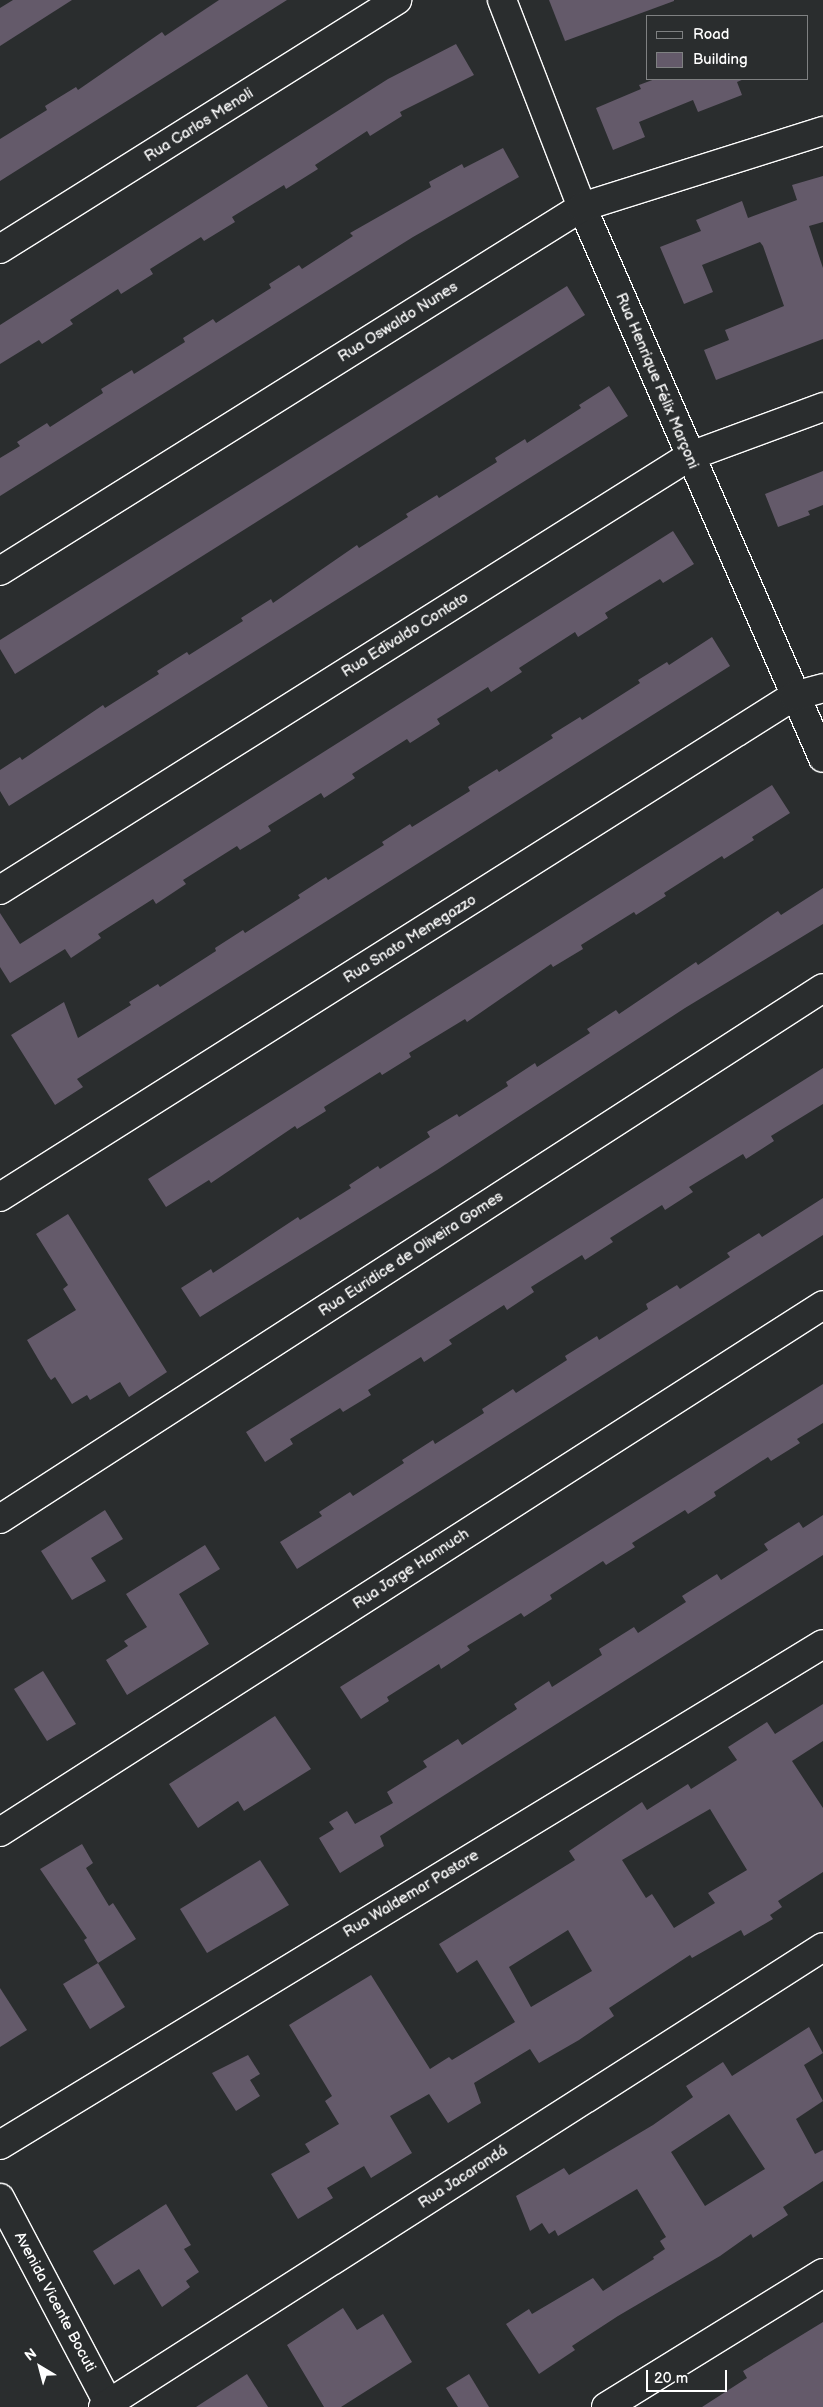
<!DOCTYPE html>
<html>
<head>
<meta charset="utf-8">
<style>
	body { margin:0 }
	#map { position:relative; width:823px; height:2407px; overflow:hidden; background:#2a2d2e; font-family:"Balsamiq Sans",sans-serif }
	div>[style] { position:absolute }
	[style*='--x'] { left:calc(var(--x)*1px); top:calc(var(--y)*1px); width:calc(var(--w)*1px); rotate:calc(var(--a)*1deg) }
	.building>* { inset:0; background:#645a6a }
	.roads { filter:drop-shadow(1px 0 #fff) drop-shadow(-1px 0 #fff) drop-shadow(0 1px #fff) drop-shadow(0 -1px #fff) }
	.minor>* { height:28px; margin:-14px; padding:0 14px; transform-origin:14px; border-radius:14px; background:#2a2d2e }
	span { translate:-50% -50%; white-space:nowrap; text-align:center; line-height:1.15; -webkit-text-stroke:4px #2a2d2e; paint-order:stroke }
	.street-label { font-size:15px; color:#fff }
	.legend { position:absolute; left:646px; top:15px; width:162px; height:65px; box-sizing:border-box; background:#2a2d2e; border:1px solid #7f8182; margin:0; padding:6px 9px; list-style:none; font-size:15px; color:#fff }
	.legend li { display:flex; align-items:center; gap:10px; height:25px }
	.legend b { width:25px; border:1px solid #7f8182 }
	.north { position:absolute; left:15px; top:2342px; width:50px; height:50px; -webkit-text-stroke:4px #2a2d2e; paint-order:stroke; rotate:323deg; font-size:14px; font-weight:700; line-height:20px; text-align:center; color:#fff }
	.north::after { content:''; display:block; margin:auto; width:18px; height:22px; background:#fff; clip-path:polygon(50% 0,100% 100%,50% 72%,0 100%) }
	.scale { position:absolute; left:646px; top:2370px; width:81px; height:22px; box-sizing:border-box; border:2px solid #fff; border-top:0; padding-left:6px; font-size:15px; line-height:18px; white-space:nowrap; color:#fff; -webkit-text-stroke:4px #2a2d2e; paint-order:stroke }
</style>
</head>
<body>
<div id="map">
	<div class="building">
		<i style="clip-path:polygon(13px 0,72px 0,0 46px,0 8px)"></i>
		<i style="clip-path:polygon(219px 0,287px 0,0 181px,0 139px,47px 110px,45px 106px,76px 87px,78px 90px,162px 32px,165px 36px)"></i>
		<i style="clip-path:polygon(549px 0,674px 0,674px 1px,565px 41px)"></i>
		<i style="clip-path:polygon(456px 44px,474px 75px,400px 112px,402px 116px,370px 136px,367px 131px,315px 165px,318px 169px,286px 189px,284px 185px,232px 217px,235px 222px,204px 241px,201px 237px,150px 269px,153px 274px,121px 294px,118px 289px,70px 320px,73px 324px,42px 344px,39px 340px,0 364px,0 325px,388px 79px)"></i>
		<i style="clip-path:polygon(655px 79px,744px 79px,737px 82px,742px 95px,698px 112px,693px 100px,639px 122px,645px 137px,613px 150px,596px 108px,641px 89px,639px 85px)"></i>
		<i style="clip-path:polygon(503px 148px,519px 177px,413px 237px,0 496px,0 458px,20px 446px,17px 442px,47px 423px,50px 427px,103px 393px,101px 389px,132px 370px,134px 374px,185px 342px,183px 338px,213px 319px,216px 323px,271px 288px,269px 284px,299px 265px,302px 269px,353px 236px,350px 233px,431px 187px,429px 182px,462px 164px,464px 168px)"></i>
		<i style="clip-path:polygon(823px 176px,823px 222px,809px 226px,823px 268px,823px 339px,716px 380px,704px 350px,729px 340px,725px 330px,784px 306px,763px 246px,760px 242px,702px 265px,713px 292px,684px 304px,660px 247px,701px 231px,696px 220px,742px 201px,748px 218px,797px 200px,792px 185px)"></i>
		<i style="clip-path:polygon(567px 286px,585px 315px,15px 674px,0 649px,0 640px)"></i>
		<i style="clip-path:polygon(609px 386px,628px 416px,9px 806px,0 791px,0 770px,20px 757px,22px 760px,103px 705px,105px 708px,159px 674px,157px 671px,187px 652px,189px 655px,243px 621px,241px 618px,271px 599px,273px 603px,357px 545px,359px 548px,408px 517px,406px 514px,437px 495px,439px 498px,497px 462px,495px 458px,525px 439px,527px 443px,581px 408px,579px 405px)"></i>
		<i style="clip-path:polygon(823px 471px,823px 505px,808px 511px,810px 515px,778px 527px,765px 494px)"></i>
		<i style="clip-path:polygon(673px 531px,694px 564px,663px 583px,660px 579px,605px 613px,608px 618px,578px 637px,575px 632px,519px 668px,522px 672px,491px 692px,488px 687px,437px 719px,440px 724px,410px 743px,407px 739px,352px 774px,355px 778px,324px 798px,321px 793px,268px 826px,271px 831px,240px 850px,237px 846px,183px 880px,186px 884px,156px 904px,153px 899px,98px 934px,101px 938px,71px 958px,65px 949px,10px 983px,0 967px,0 913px,20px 944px)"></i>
		<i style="clip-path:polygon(712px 637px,730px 666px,77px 1079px,83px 1087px,55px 1105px,11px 1035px,64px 1002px,78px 1038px,131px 1005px,129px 1002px,158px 984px,160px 987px,216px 951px,215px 948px,243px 930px,245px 933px,300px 898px,298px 895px,326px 877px,328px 880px,384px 845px,382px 842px,410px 824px,412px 827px,470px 791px,468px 787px,497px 769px,499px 772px,553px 738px,551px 735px,580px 717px,582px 720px,640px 683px,638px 680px,667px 662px,669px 665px)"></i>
		<i style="clip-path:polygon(772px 785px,790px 813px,752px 837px,754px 840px,724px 859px,722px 856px,664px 893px,666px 896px,636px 915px,634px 912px,581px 945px,583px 949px,553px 967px,551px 964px,467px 1022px,465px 1019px,409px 1053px,411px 1057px,382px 1075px,380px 1072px,324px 1107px,326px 1111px,297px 1129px,295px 1126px,211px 1183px,209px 1180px,166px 1207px,148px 1179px)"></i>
		<i style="clip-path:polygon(823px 888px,823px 924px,685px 1008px,437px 1170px,200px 1317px,181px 1288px,211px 1269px,213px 1273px,298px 1217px,300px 1220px,351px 1188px,349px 1185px,378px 1166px,380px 1169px,430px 1137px,427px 1132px,457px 1114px,459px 1117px,508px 1086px,506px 1082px,535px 1063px,537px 1067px,590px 1033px,587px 1029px,616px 1010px,619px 1014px,696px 962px,698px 965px,778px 911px,781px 915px)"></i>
		<i style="clip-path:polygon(823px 1068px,823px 1104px,771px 1136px,774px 1141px,746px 1159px,743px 1154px,689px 1187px,693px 1192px,665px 1210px,662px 1205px,610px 1238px,613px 1242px,585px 1260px,582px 1255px,531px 1287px,534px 1292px,507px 1310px,504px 1305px,449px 1340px,452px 1344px,424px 1362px,421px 1357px,368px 1390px,371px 1395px,343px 1412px,340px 1408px,290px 1439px,293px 1444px,265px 1462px,246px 1432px)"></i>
		<i style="clip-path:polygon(823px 1198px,823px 1235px,297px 1569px,280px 1542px,322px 1516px,319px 1512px,350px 1492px,353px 1496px,404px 1463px,402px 1460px,433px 1440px,435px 1444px,484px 1413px,482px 1409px,513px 1389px,516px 1393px,567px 1360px,565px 1356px,597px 1336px,599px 1340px,648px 1309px,646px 1304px,677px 1285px,680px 1289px,730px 1257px,727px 1253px,759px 1233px,762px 1237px)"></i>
		<i style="clip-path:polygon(68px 1214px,167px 1372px,129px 1397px,120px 1382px,90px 1400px,87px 1395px,72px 1404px,55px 1377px,51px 1380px,48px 1376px,27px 1340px,76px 1310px,63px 1289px,68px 1285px,36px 1234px)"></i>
		<i style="clip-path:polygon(823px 1384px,823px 1423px,797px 1439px,800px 1443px,771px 1461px,768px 1457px,714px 1492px,716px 1496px,688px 1514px,685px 1510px,632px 1543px,635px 1547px,606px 1565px,603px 1561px,550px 1595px,552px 1599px,524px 1617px,521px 1613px,467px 1646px,470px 1650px,441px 1669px,439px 1664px,387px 1697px,389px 1701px,361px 1719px,340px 1687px)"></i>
		<i style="clip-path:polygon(105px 1510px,123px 1539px,91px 1558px,106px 1581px,72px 1600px,41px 1551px)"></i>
		<i style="clip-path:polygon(823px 1515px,823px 1555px,380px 1836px,384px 1846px,340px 1873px,319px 1838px,334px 1829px,329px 1822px,347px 1811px,355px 1824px,393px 1803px,387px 1792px,427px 1767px,423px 1761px,458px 1739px,462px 1745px,517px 1709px,514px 1704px,549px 1681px,552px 1687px,602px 1655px,599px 1649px,634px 1627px,638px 1633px,686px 1602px,682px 1596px,717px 1574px,721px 1580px,768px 1550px,764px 1544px,799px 1522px,803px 1528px)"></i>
		<i style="clip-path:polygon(205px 1545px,220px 1569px,179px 1594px,209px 1644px,127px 1695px,106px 1660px,128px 1646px,124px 1641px,147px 1627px,126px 1594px)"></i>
		<i style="clip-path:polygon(43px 1671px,76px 1724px,47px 1741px,14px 1689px)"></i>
		<i style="clip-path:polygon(evenodd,823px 1704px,823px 1741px,792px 1761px,823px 1808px,823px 1872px,778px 1901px,782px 1907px,770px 1915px,773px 1919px,744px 1936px,741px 1930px,692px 1958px,690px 1955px,609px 2008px,614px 2016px,579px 2040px,539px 2063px,530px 2049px,474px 2083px,481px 2103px,448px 2123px,429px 2094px,390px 2116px,412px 2153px,371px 2178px,364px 2166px,327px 2188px,333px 2198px,298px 2219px,271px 2174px,310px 2152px,305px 2144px,339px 2124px,325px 2101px,332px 2096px,289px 2025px,371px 1975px,430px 2069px,449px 2057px,452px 2060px,515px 2022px,477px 1960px,457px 1973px,439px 1944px,575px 1860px,569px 1851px,642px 1802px,647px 1810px,688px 1784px,691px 1789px,737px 1760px,728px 1747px,767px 1722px,775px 1734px,823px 1704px,710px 1809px,747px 1870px,708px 1893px,715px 1903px,674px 1928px,652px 1894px,646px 1898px,622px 1860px,710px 1809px,823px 1704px,568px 1930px,592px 1971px,531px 2007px,509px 1967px,568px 1930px)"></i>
		<i style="clip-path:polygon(275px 1716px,311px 1769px,244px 1811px,238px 1801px,198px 1828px,169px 1784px)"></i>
		<i style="clip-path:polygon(82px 1844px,93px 1863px,86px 1868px,109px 1906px,113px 1903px,136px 1939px,98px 1963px,84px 1940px,87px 1938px,40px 1869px)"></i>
		<i style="clip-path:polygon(260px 1860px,289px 1905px,207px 1953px,180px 1909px)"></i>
		<i style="clip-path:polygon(98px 1963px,125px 2007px,90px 2029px,63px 1984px)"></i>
		<i style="clip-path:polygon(0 1988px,27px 2030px,0 2047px)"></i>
		<i style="clip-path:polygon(evenodd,809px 2027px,823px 2053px,804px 2065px,823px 2101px,796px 2119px,815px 2154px,823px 2150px,823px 2181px,783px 2207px,788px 2215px,753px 2238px,751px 2234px,720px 2256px,618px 2316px,572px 2346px,575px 2350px,539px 2374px,506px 2324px,529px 2309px,532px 2314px,593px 2278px,603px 2291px,654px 2259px,653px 2257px,665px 2249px,660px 2241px,666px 2237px,637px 2189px,558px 2236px,555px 2230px,549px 2234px,542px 2223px,530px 2231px,516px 2196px,564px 2168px,569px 2175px,653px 2125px,693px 2097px,686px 2086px,723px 2062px,732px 2076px,809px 2027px,729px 2114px,765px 2169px,705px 2206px,671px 2152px,729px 2114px)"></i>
		<i style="clip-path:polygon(248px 2055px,260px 2074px,250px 2080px,260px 2096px,236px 2111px,212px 2073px)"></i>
		<i style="clip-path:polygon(166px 2204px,191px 2245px,184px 2249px,199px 2272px,186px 2281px,190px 2287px,162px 2307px,139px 2269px,114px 2285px,93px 2251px)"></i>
		<i style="clip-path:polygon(343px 2308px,357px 2330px,383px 2314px,412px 2362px,341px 2407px,324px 2407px,287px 2345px)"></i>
		<i style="clip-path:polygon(823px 2322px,823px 2407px,702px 2407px,747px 2378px,743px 2371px)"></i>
		<i style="clip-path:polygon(247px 2374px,268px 2407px,196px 2407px)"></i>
		<i style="clip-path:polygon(469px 2374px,489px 2407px,458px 2407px,446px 2388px)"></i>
	</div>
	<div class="roads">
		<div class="minor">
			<i style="--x:502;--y:0;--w:222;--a:68.9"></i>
			<i style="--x:582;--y:207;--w:601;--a:66.38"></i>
			<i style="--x:0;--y:249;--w:469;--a:-32.1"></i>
			<i style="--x:0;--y:571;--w:686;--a:-32.02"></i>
			<i style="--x:582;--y:207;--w:253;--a:-17.5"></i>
			<i style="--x:0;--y:890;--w:815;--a:-32.17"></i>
			<i style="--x:690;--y:456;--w:142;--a:-20.2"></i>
			<i style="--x:0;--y:1197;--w:939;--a:-32.25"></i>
			<i style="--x:794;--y:696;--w:30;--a:-15"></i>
			<i style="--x:0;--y:1519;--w:979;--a:-32.83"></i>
			<i style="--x:0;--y:1832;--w:977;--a:-32.63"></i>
			<i style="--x:0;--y:2145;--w:963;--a:-31.33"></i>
			<i style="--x:0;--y:2198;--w:236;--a:62.2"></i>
			<i style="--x:103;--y:2407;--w:854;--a:-32.57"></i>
			<i style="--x:606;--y:2407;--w:255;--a:-31.7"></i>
		</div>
	</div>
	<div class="street-label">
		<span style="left:199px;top:125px;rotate:-32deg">Rua Carlos Menoli</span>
		<span style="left:398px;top:322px;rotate:-32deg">Rua Oswaldo Nunes</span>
		<span style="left:657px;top:381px;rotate:67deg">Rua Henrique Félix Marçoni</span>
		<span style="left:405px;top:635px;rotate:-32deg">Rua Edivaldo Contato</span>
		<span style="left:410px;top:939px;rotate:-32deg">Rua Snato Menegazzo</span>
		<span style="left:411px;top:1254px;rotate:-33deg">Rua Euridice de Oliveira Gomes</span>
		<span style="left:411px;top:1569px;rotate:-33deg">Rua Jorge Hannuch</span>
		<span style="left:411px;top:1894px;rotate:-31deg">Rua Waldemar Pastore</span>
		<span style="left:463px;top:2177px;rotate:-33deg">Rua Jacarandá</span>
		<span style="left:55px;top:2302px;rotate:62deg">Avenida Vicente Bocuti</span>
	</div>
	<ul class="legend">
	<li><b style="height:6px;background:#2a2d2e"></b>Road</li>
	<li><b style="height:14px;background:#645a6a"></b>Building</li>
	</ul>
	<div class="north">N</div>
	<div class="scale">20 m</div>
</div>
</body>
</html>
